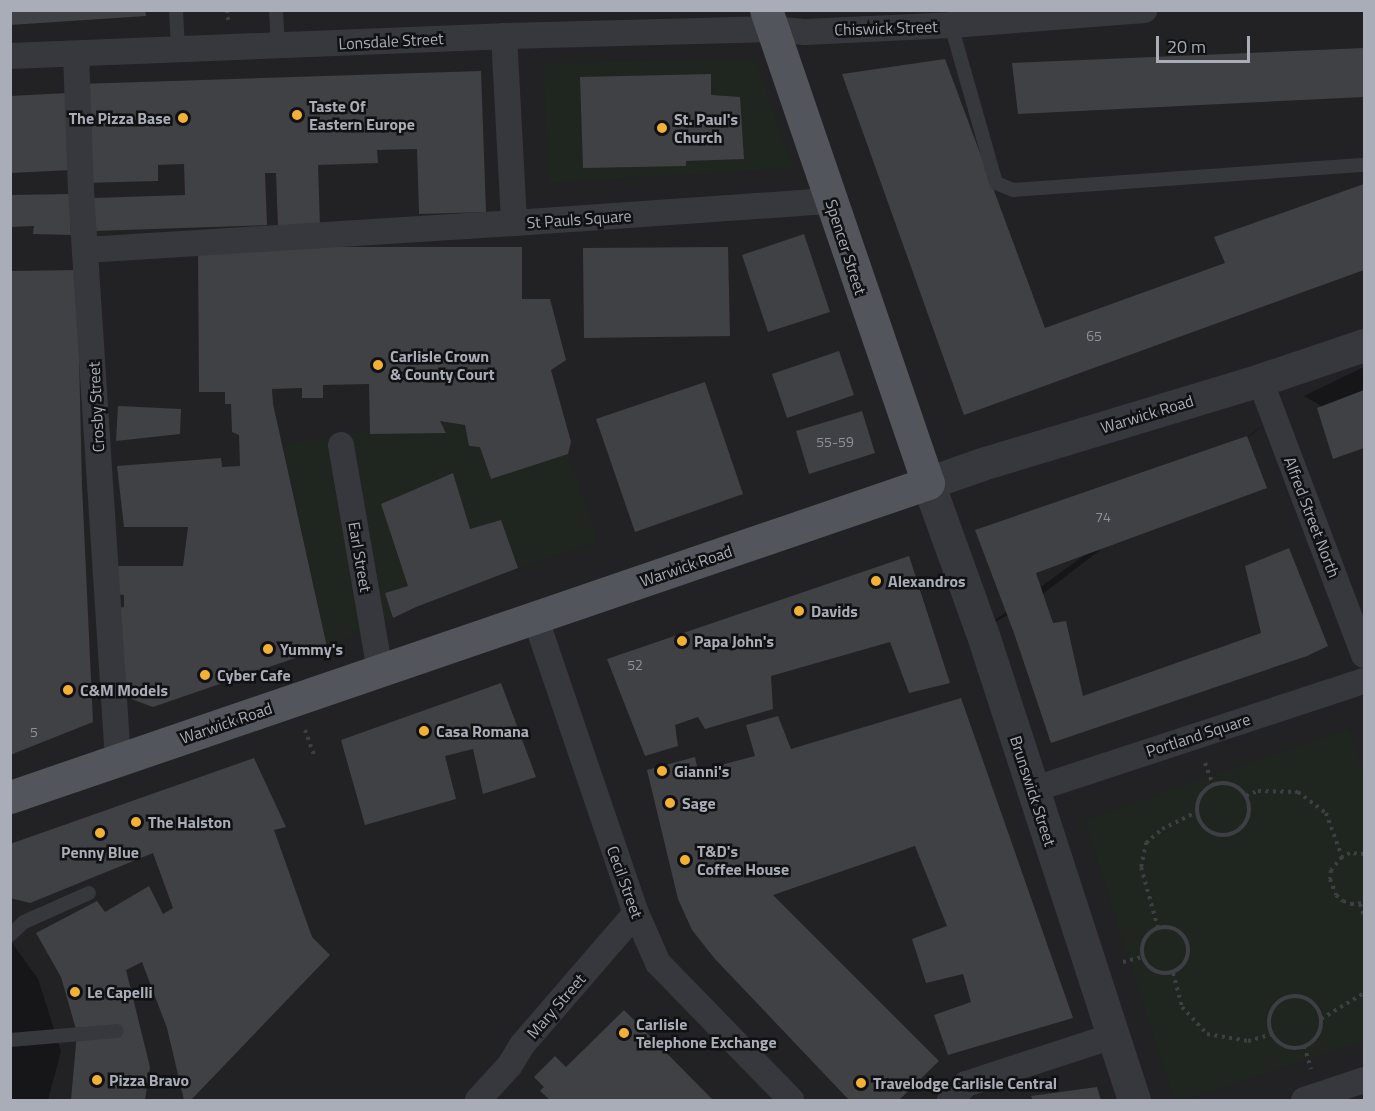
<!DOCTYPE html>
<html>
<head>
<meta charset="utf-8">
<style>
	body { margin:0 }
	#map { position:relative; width:1375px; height:1111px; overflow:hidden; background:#161618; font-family:"Titillium Web",sans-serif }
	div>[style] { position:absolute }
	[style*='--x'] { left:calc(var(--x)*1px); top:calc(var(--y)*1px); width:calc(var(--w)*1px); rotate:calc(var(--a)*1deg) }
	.built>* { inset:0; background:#222225 }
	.green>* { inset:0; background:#1e261f }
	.building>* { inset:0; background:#404145 }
	.path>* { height:4px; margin-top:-2px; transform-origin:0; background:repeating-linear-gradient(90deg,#3d3f44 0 3px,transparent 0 7.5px) }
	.path>.ring { margin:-2px; padding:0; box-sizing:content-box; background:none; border:4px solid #3d3f44; border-radius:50% }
	.service>* { height:14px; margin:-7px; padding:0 7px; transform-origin:7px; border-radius:7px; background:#37383d }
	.minor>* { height:26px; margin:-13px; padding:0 13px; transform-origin:13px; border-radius:13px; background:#37383d }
	.tertiary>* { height:33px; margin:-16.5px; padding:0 16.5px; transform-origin:16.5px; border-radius:16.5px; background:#37383d }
	.primary>* { height:33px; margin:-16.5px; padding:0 16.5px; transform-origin:16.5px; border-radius:16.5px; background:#53555c }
	.dots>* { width:16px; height:16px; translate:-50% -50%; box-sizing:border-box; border:3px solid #111113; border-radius:50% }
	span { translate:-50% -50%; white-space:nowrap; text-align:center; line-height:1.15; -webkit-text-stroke:5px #111113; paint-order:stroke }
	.number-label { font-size:14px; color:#8e929b }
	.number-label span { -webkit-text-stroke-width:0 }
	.street-label { font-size:16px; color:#a8adb8 }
	.poi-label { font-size:16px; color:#a8adb8; font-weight:700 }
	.left { translate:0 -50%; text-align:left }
	.right { translate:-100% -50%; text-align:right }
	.frame { position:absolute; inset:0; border:12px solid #a8adb8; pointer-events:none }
	.scale { position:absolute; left:1156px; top:36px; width:94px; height:27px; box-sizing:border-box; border:3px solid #a8adb8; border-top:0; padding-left:8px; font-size:18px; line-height:21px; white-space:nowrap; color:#a8adb8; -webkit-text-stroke:4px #111113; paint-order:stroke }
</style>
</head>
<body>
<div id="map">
	<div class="built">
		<i style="clip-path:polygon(evenodd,10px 11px,1364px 11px,1364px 367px,1304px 396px,1364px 431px,1364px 1100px,48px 1100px,61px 1051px,38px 979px,10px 940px,10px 11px,1269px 421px,1036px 599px,988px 626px,987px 626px,1269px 421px)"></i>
	</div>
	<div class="green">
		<i style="clip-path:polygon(755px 59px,793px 168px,549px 183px,543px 63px)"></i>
		<i style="clip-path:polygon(440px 421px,465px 425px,469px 446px,568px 454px,598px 541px,518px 568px,501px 520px,470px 529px,452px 474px,381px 504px,408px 586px,385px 593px,393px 618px,327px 647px,283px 445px,370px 430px,445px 432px)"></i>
		<i style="clip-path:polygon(1348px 729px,1364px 777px,1364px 1041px,1184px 1100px,1174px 1100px,1084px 820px)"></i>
	</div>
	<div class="building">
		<i style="clip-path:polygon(10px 10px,145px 10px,146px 16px,10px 25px)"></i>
		<i style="clip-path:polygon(1364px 48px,1364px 97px,1018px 114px,1012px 63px)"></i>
		<i style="clip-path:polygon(945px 59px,1045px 328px,1225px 263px,1214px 237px,1364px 184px,1364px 270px,964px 415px,842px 74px)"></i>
		<i style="clip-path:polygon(481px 71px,486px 212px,419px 214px,417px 149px,377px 150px,378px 163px,318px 165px,320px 226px,278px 227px,276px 173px,265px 173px,267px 225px,94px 231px,93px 198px,185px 195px,184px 164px,158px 165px,158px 181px,82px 183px,79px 84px)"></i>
		<i style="clip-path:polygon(711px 74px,711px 95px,740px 97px,744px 159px,686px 161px,686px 166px,583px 168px,580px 77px)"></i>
		<i style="clip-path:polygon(68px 93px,72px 170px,10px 173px,10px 96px)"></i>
		<i style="clip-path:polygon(69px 194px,71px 235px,33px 234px,34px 226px,10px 227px,10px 195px)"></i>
		<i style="clip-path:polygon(804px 234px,830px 312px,768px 332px,742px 255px)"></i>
		<i style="clip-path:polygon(198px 247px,522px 247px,522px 299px,550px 299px,566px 360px,551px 370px,571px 442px,568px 454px,491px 479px,480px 447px,469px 446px,465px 425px,440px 421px,446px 433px,370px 434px,369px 384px,323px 385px,323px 398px,302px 398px,302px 388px,272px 389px,273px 404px,327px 647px,153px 707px,123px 696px,114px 609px,124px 607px,124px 595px,115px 594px,118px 566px,183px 566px,188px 527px,124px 527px,117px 466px,221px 458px,222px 467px,240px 466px,239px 435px,232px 432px,231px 404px,225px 404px,225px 392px,199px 392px)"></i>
		<i style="clip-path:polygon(728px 247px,730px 336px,584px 338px,583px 248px)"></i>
		<i style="clip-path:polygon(77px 270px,82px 485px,93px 722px,10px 755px,10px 271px)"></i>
		<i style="clip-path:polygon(839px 351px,854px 395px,787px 418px,772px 374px)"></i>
		<i style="clip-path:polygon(705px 382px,743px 494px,635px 532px,596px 419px)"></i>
		<i style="clip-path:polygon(1364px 390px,1364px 448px,1333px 459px,1317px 408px)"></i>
		<i style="clip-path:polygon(118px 406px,181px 409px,180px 434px,116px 441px)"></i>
		<i style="clip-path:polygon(862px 411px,875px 453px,809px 474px,796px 431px)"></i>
		<i style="clip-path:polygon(1247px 436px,1267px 488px,1036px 573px,1053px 623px,1066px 621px,1083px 696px,1261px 633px,1245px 566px,1289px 548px,1328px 646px,1307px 656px,1051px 743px,1014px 633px,975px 530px)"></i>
		<i style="clip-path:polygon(453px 473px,470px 529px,501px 520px,518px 568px,416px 607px,393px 618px,385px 593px,408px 586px,381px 504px)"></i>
		<i style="clip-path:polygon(909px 556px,950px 683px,909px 693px,890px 642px,771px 676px,773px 709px,705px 729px,698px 717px,675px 725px,678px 746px,645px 756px,607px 659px)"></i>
		<i style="clip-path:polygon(501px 683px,536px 777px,483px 794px,473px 749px,445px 756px,456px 799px,365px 825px,341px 740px)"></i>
		<i style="clip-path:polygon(961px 698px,1073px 1018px,948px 1055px,934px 1015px,971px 1002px,963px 974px,926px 983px,912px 939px,947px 926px,915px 846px,773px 895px,939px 1061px,899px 1100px,849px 1100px,715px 959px,692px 930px,678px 899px,647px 770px,695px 757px,698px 771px,755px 756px,746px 725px,778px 716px,791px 749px)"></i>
		<i style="clip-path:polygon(254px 758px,286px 827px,274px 830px,312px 937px,330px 955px,191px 1100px,184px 1100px,167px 1028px,142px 962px,126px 970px,150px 1067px,145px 1100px,71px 1100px,77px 1033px,61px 977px,36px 933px,97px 901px,105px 912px,149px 886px,163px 914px,173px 908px,153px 853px,30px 903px,10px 898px,10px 844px)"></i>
		<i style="clip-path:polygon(624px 1010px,713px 1100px,550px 1100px,540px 1091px,544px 1087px,534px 1077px,555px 1056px,566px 1067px)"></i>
		<i style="clip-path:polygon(1097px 1087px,1101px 1100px,1033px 1100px,1031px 1096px)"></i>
	</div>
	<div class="path">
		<i style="--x:227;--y:10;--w:10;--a:84"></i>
		<i style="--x:305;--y:730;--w:29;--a:70"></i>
		<i style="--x:1205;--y:763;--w:23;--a:70"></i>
		<i class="ring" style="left:1197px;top:783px;width:48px;height:48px"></i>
		<i style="--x:1246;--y:796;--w:13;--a:-23"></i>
		<i style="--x:1258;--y:791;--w:40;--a:1.4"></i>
		<i style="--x:1298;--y:792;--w:35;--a:37"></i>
		<i style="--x:1326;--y:813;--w:47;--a:70"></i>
		<i style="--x:1364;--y:854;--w:14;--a:-176"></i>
		<i style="--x:1350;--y:853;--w:9;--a:153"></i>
		<i style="--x:1342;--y:857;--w:17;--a:130"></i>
		<i style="--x:1331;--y:870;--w:9;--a:96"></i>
		<i style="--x:1330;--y:879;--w:17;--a:69"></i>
		<i style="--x:1336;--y:895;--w:9;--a:41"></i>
		<i style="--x:1343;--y:901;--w:9;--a:21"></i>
		<i style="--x:1351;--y:904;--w:13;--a:-4"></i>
		<i style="--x:1360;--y:904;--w:13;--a:72"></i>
		<i class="ring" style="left:1142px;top:927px;width:42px;height:42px"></i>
		<i style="--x:1158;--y:928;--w:63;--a:-105.6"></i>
		<i style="--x:1141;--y:867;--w:25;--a:-78"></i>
		<i style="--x:1146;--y:843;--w:21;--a:-41"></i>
		<i style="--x:1162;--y:829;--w:39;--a:-26"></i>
		<i style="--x:1123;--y:962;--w:20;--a:-15"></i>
		<i style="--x:1173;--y:973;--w:35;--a:75"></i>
		<i style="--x:1182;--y:1007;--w:37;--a:47"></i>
		<i style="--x:1207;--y:1034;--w:42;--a:9.7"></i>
		<i style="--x:1248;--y:1041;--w:25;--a:-16"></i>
		<i class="ring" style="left:1269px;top:996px;width:48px;height:48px"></i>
		<i style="--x:1321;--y:1019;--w:50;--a:-31.2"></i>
		<i style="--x:1304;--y:1046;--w:24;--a:73"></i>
	</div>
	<div class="service">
		<i style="--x:176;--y:10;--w:40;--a:87.1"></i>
		<i style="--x:276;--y:10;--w:36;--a:87"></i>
		<i style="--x:951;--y:25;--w:164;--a:74.1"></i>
		<i style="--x:996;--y:183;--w:18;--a:22"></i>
		<i style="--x:1013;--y:190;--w:352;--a:-4.1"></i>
		<i style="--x:10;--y:935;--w:19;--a:-43"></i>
		<i style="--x:24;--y:922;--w:71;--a:-24"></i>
		<i style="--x:10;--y:1040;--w:107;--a:-4.8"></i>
	</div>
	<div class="minor">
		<i style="--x:504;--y:36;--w:187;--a:86.9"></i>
		<i style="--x:514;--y:223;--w:318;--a:-4"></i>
		<i style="--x:76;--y:54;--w:137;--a:87.9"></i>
		<i style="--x:81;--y:191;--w:570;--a:86.28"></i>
		<i style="--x:10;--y:56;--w:494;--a:-2.3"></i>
		<i style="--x:504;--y:36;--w:267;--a:-1.5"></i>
		<i style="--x:771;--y:29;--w:34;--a:5"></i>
		<i style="--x:805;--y:32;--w:146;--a:-2.7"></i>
		<i style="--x:951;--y:25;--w:194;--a:-4.4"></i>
		<i style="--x:86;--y:250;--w:429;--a:-3.6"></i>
		<i style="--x:1260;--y:380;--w:294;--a:69.3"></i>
		<i style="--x:341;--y:445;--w:228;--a:80.2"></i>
		<i style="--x:535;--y:617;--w:313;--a:71.2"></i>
		<i style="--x:636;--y:913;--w:55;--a:66.3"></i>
		<i style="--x:658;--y:963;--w:191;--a:45.8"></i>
		<i style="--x:1032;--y:790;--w:349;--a:-18.2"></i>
		<i style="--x:478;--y:1100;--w:47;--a:-47.6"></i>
		<i style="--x:510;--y:1065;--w:23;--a:-59"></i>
		<i style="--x:522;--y:1045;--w:174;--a:-49.2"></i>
		<i style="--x:950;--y:1100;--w:23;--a:-45"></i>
		<i style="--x:966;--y:1084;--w:155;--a:-18.1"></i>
		<i style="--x:1304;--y:1100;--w:63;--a:-18.4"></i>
	</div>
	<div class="tertiary">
		<i style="--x:1134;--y:1100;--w:494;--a:-108"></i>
		<i style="--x:981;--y:630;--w:156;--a:-109.8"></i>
		<i style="--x:928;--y:483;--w:57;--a:-19.4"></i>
		<i style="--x:982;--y:464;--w:290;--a:-16.8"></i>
		<i style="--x:1260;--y:380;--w:110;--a:-18.6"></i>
	</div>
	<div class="primary">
		<i style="--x:10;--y:797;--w:970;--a:-18.88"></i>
		<i style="--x:928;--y:483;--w:500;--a:-108.9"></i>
	</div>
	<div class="dots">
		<i style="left:297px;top:115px;background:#f2b134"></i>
		<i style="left:183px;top:118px;background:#f2b134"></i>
		<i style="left:662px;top:128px;background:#f2b134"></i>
		<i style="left:378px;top:365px;background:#f2b134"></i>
		<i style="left:876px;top:581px;background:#f2b134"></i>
		<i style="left:799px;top:611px;background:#f2b134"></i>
		<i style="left:682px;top:641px;background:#f2b134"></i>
		<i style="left:268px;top:649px;background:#f2b134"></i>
		<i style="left:205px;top:675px;background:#f2b134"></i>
		<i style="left:68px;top:690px;background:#f2b134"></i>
		<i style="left:424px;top:731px;background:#f2b134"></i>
		<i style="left:662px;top:771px;background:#f2b134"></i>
		<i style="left:670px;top:803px;background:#f2b134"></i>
		<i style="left:136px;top:822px;background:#f2b134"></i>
		<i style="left:100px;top:833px;background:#f2b134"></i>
		<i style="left:685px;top:860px;background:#f2b134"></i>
		<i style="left:75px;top:992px;background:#f2b134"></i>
		<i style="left:624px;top:1033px;background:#f2b134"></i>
		<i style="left:97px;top:1080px;background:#f2b134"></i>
		<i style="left:861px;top:1083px;background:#f2b134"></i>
	</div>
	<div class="number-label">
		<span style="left:1094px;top:336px">65</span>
		<span style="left:835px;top:442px">55-59</span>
		<span style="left:1103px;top:517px">74</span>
		<span style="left:635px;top:665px">52</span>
		<span style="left:34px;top:732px">5</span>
	</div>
	<div class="street-label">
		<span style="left:886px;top:28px;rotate:-2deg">Chiswick Street</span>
		<span style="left:391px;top:41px;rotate:-3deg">Lonsdale Street</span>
		<span style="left:579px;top:219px;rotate:-4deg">St Pauls Square</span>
		<span style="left:846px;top:247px;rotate:72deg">Spencer Street</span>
		<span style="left:96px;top:407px;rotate:-93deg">Crosby Street</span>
		<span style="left:1147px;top:414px;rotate:-17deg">Warwick Road</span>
		<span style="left:1312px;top:517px;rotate:69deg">Alfred Street North</span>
		<span style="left:360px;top:557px;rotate:80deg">Earl Street</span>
		<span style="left:686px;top:566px;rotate:-19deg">Warwick Road</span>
		<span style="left:226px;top:723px;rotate:-19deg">Warwick Road</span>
		<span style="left:1198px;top:735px;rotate:-18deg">Portland Square</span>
		<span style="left:1033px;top:791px;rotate:72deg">Brunswick Street</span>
		<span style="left:625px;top:882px;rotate:70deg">Cecil Street</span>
		<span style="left:556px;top:1006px;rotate:-49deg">Mary Street</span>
	</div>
	<div class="poi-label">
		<span class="left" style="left:309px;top:115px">Taste Of<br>Eastern Europe</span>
		<span class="right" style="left:171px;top:118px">The Pizza Base</span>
		<span class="left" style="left:674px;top:128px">St. Paul's<br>Church</span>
		<span class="left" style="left:390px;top:365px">Carlisle Crown<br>&amp; County Court</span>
		<span class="left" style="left:888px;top:581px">Alexandros</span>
		<span class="left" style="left:811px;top:611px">Davids</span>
		<span class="left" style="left:694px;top:641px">Papa John's</span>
		<span class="left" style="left:280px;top:649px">Yummy's</span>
		<span class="left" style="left:217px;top:675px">Cyber Cafe</span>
		<span class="left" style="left:80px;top:690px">C&amp;M Models</span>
		<span class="left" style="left:436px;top:731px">Casa Romana</span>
		<span class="left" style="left:674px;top:771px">Gianni's</span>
		<span class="left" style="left:682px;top:803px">Sage</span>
		<span class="left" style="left:148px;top:822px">The Halston</span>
		<span class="left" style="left:697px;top:860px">T&amp;D's<br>Coffee House</span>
		<span style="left:100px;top:852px">Penny Blue</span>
		<span class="left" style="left:87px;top:992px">Le Capelli</span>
		<span class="left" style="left:636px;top:1033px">Carlisle<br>Telephone Exchange</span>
		<span class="left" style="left:109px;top:1080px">Pizza Bravo</span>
		<span class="left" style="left:873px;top:1083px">Travelodge Carlisle Central</span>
	</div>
	<div class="frame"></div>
	<div class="scale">20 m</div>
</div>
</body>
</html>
